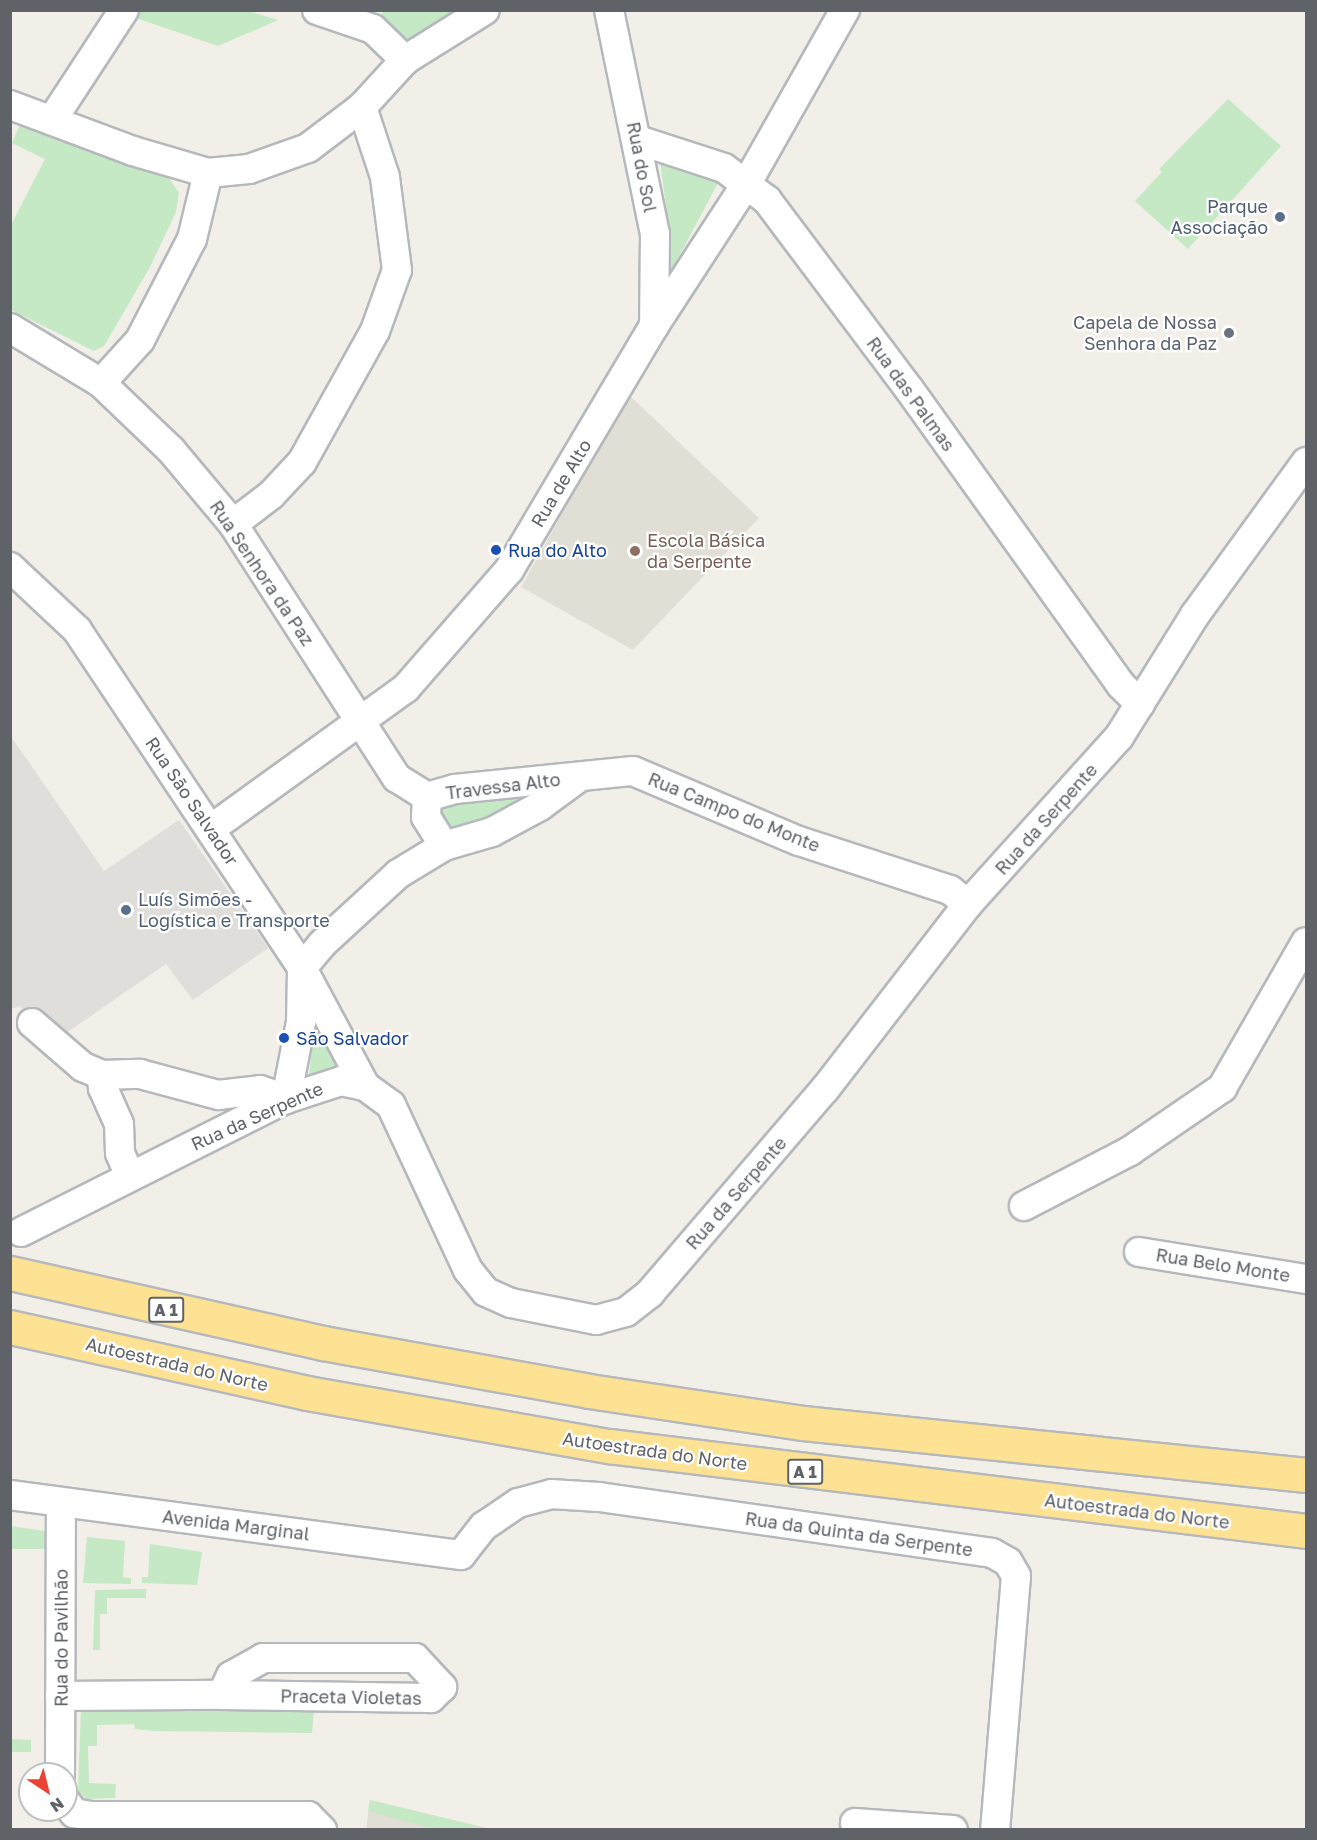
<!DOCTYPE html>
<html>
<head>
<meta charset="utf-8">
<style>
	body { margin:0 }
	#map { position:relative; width:1317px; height:1840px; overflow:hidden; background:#f1efe8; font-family:"Golos Text",sans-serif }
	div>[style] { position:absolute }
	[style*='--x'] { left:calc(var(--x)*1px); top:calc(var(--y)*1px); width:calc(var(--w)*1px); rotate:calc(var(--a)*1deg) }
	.industrial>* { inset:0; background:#e0deda }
	.education>* { inset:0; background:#e1ded6 }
	.green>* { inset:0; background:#c5e8c5 }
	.roads { filter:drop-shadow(2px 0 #b5b8bc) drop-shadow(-2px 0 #b5b8bc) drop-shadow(0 2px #b5b8bc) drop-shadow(0 -2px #b5b8bc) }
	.minor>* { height:28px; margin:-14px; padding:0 14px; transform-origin:14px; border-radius:14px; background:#fff }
	.highway>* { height:33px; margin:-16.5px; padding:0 16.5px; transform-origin:16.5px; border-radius:16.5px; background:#fde293 }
	.dots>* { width:16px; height:16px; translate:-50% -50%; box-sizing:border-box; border:3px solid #fff; border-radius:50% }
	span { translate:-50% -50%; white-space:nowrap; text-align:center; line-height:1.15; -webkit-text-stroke:4.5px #fff; paint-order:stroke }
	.shield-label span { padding:2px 4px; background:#fff; border:2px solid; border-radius:4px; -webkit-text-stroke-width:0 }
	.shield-label { font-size:16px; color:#5f6368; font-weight:700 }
	.street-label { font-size:18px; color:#5f6368 }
	.service-label { font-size:18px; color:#4e5e75 }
	.right { translate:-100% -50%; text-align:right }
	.left { translate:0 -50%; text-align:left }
	.worship-label { font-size:18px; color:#5b616d }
	.education-label { font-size:18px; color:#785e54 }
	.transit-label { font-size:18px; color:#164399 }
	.frame { position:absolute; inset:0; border:12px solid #5f6368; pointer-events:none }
	.north { position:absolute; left:18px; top:1762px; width:60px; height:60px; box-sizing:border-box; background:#fff; border:2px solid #bfc1c3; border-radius:50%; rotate:145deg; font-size:16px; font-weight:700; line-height:24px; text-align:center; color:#5f6368 }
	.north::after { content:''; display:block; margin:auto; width:21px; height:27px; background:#ea4335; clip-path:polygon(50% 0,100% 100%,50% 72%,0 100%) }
</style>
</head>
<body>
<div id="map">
	<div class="industrial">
		<i style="clip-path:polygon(10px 735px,104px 871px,179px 820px,268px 948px,193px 1000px,166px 964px,56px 1040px,20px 1006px,11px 1009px)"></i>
	</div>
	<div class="education">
		<i style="clip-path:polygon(629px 395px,759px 518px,633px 650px,521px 587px)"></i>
		<i style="clip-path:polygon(370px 1800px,490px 1829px,366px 1830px)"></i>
	</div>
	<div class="green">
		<i style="clip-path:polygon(130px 10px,245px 10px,278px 20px,218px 46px,127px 15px)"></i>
		<i style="clip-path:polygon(383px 11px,477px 11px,405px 55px,377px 28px)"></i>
		<i style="clip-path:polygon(1228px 99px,1281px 146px,1188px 249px,1135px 201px,1162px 172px,1159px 169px)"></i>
		<i style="clip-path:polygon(20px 124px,169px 178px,179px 193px,176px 212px,150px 267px,104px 346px,94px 351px,11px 310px,10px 227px,45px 159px,12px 143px)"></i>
		<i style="clip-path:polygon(660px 160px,718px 183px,670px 273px,665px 272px,669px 230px)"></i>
		<i style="clip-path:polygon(547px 793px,516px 812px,453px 832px,440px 816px,443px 806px,453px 797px)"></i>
		<i style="clip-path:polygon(315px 1022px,339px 1064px,309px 1075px)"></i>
		<i style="clip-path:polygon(11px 1526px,45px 1531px,45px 1549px,11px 1549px)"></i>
		<i style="clip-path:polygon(87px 1537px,125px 1541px,123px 1577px,131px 1578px,131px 1584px,83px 1583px)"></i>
		<i style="clip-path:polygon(150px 1544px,202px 1552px,197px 1585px,142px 1583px,142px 1577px,148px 1577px)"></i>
		<i style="clip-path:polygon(146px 1589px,146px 1598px,107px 1598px,107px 1614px,100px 1614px,100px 1650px,93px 1650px,95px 1590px)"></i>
		<i style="clip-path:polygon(81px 1707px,314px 1712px,312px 1733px,154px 1731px,135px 1729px,134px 1724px,97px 1725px,97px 1746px,88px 1746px,89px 1783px,116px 1784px,115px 1798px,86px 1799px,78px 1791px)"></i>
		<i style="clip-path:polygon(11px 1739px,31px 1740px,31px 1752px,11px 1752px)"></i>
		<i style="clip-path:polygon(370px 1800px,490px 1829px,434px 1829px,368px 1811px)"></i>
	</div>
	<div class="roads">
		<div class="minor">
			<i style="--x:317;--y:10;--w:59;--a:18.7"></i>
			<i style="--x:373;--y:29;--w:45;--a:44.1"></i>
			<i style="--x:609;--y:10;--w:229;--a:78.4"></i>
			<i style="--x:655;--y:234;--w:92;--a:90.6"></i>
			<i style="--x:10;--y:105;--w:131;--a:20.5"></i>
			<i style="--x:133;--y:151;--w:78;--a:16.3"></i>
			<i style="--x:208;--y:173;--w:41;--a:-5.6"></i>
			<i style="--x:249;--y:169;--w:63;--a:-19.6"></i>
			<i style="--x:308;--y:148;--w:68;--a:-37.2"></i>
			<i style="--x:362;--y:107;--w:64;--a:-47.5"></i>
			<i style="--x:405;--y:60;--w:94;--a:-32"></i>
			<i style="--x:52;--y:120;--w:131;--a:-56.8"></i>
			<i style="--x:638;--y:140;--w:90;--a:18"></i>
			<i style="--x:724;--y:168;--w:54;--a:36.7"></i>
			<i style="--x:767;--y:200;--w:236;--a:53.1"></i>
			<i style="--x:909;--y:389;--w:364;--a:54.4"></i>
			<i style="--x:1121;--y:685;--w:27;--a:45"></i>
			<i style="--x:10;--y:328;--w:106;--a:31.1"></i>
			<i style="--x:101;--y:383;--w:97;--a:43.7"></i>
			<i style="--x:171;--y:450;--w:97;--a:50"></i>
			<i style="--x:233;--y:524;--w:302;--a:57.2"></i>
			<i style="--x:397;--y:778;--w:36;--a:32"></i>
			<i style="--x:427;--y:797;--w:29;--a:-16"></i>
			<i style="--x:455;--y:789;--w:179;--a:-5.8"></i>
			<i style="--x:633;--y:771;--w:180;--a:22.9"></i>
			<i style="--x:799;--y:841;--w:159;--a:18"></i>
			<i style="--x:950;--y:890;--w:23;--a:38"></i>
			<i style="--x:101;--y:383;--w:58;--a:-47.8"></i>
			<i style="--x:140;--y:340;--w:114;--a:-62.8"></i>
			<i style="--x:192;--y:239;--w:68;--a:-76.4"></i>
			<i style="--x:233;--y:524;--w:48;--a:-37.3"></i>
			<i style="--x:271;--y:495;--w:45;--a:-46.8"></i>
			<i style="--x:302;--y:462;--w:150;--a:-60.9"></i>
			<i style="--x:375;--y:331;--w:65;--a:-70.2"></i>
			<i style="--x:397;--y:270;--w:94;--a:-97.4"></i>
			<i style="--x:385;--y:177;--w:74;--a:-108.2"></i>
			<i style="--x:10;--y:567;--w:92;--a:43.2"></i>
			<i style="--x:77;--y:630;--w:406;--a:56.3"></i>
			<i style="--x:302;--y:968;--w:134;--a:61.9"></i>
			<i style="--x:427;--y:797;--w:20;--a:93"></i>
			<i style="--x:426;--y:817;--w:34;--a:58"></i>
			<i style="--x:212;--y:828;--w:239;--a:-35.8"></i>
			<i style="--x:406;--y:688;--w:157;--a:-48.9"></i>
			<i style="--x:509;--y:570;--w:284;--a:-59.3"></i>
			<i style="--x:654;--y:326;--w:171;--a:-57"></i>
			<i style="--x:747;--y:183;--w:199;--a:-60.5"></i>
			<i style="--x:302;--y:968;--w:31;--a:-50"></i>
			<i style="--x:322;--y:944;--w:103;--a:-42.6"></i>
			<i style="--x:398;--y:874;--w:54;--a:-31.3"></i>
			<i style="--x:444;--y:846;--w:50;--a:-16.3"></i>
			<i style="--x:492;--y:832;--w:55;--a:-28.4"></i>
			<i style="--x:540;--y:806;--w:47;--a:-36.4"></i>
			<i style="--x:32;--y:1023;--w:67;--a:40.8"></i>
			<i style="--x:83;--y:1067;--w:21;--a:23"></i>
			<i style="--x:102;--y:1075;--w:38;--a:-2"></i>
			<i style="--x:140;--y:1074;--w:81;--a:15.1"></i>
			<i style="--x:218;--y:1095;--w:42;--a:-6.8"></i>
			<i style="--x:260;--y:1090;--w:28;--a:19"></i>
			<i style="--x:102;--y:1075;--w:13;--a:86"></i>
			<i style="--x:103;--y:1088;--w:39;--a:66"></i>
			<i style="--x:119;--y:1124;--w:29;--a:88"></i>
			<i style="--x:120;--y:1153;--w:25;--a:67"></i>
			<i style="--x:286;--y:1099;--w:78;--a:-79"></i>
			<i style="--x:301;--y:1022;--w:52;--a:-88.9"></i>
			<i style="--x:1024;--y:1206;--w:119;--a:-27.4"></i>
			<i style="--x:1130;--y:1151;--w:112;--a:-34.4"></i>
			<i style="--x:1222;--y:1088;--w:168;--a:-60.1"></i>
			<i style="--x:21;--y:1232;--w:297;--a:-26.7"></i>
			<i style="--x:286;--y:1099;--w:58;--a:-18.1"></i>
			<i style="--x:341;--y:1081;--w:25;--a:12"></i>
			<i style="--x:365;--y:1086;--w:32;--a:36"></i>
			<i style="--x:391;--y:1105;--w:182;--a:65"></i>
			<i style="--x:468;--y:1270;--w:28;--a:51"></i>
			<i style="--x:486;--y:1292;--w:27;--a:24"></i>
			<i style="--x:511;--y:1303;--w:87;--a:11.3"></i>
			<i style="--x:596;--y:1320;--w:31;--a:-15"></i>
			<i style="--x:626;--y:1312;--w:31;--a:-38"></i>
			<i style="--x:650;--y:1293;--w:269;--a:-49.4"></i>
			<i style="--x:825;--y:1089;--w:234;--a:-52.3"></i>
			<i style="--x:968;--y:904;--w:225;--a:-47.9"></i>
			<i style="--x:1119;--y:737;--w:144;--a:-58.1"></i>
			<i style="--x:1195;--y:615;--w:189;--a:-54"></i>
			<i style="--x:1139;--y:1252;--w:169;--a:9.2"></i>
			<i style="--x:10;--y:1495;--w:455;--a:7.6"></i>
			<i style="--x:461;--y:1555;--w:37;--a:-52"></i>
			<i style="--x:484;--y:1526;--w:41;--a:-34.1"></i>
			<i style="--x:518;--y:1503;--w:34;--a:-15"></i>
			<i style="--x:551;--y:1494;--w:48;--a:3.6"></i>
			<i style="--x:599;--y:1497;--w:397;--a:8.1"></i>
			<i style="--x:992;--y:1553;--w:18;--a:29"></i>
			<i style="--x:1008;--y:1562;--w:16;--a:60"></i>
			<i style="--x:1016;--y:1576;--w:255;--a:94.7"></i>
			<i style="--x:60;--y:1696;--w:162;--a:-0.4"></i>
			<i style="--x:222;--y:1695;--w:21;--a:-65"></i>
			<i style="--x:231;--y:1676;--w:37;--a:-29"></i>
			<i style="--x:263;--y:1658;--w:152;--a:0"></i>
			<i style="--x:415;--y:1658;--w:40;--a:47"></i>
			<i style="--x:442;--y:1687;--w:16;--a:135"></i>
			<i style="--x:431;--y:1698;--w:209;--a:-179.2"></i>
			<i style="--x:60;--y:1774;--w:272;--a:-89.8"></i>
			<i style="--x:66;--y:1802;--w:14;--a:54"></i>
			<i style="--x:74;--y:1813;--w:17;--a:10"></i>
			<i style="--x:91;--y:1816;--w:217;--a:0"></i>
			<i style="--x:308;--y:1816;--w:20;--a:45"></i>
			<i style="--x:855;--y:1823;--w:98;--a:4.1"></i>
		</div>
		<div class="highway">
			<i style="--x:10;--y:1273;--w:321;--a:12.6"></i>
			<i style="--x:323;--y:1343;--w:270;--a:10.2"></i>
			<i style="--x:589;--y:1391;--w:216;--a:8.5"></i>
			<i style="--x:803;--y:1423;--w:506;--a:5.9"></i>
			<i style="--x:10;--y:1327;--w:304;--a:12.5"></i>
			<i style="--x:307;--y:1393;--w:307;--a:10"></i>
			<i style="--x:609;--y:1446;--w:702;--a:6.95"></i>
		</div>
	</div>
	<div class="dots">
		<i style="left:1280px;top:217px;background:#5c6f8a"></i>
		<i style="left:1229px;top:333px;background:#6b7280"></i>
		<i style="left:496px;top:550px;background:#1a4fb4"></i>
		<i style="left:635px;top:551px;background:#8d6e63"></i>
		<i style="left:126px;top:910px;background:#5c6f8a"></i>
		<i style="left:284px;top:1038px;background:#1a4fb4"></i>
	</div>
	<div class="shield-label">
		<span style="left:166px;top:1310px">A 1</span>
		<span style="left:805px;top:1472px">A 1</span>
	</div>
	<div class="street-label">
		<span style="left:642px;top:167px;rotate:79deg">Rua do Sol</span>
		<span style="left:911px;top:394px;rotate:54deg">Rua das Palmas</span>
		<span style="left:561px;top:483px;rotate:-59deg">Rua de Alto</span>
		<span style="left:262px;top:573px;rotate:56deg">Rua Senhora da Paz</span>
		<span style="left:503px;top:786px;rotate:-7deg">Travessa Alto</span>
		<span style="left:192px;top:801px;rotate:56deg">Rua São Salvador</span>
		<span style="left:734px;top:812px;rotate:22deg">Rua Campo do Monte</span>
		<span style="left:1046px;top:819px;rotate:-48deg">Rua da Serpente</span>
		<span style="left:257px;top:1116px;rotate:-24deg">Rua da Serpente</span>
		<span style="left:736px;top:1193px;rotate:-49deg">Rua da Serpente</span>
		<span style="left:1223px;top:1265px;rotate:9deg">Rua Belo Monte</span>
		<span style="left:177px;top:1364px;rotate:13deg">Autoestrada do Norte</span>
		<span style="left:655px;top:1451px;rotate:8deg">Autoestrada do Norte</span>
		<span style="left:1137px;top:1511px;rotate:7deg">Autoestrada do Norte</span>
		<span style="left:236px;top:1525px;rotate:7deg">Avenida Marginal</span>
		<span style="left:859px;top:1534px;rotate:8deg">Rua da Quinta da Serpente</span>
		<span style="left:61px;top:1638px;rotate:-90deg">Rua do Pavilhão</span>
		<span style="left:351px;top:1697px;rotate:1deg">Praceta Violetas</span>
	</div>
	<div class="service-label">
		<span class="right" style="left:1268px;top:217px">Parque<br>Associação</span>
		<span class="left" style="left:138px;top:910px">Luís Simões -<br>Logística e Transporte</span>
	</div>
	<div class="worship-label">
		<span class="right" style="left:1217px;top:333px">Capela de Nossa<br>Senhora da Paz</span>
	</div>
	<div class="education-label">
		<span class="left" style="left:647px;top:551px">Escola Básica<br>da Serpente</span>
	</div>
	<div class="transit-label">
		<span class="left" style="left:508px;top:550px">Rua do Alto</span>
		<span class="left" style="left:296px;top:1038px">São Salvador</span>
	</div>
	<div class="frame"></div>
	<div class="north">N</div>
</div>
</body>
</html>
